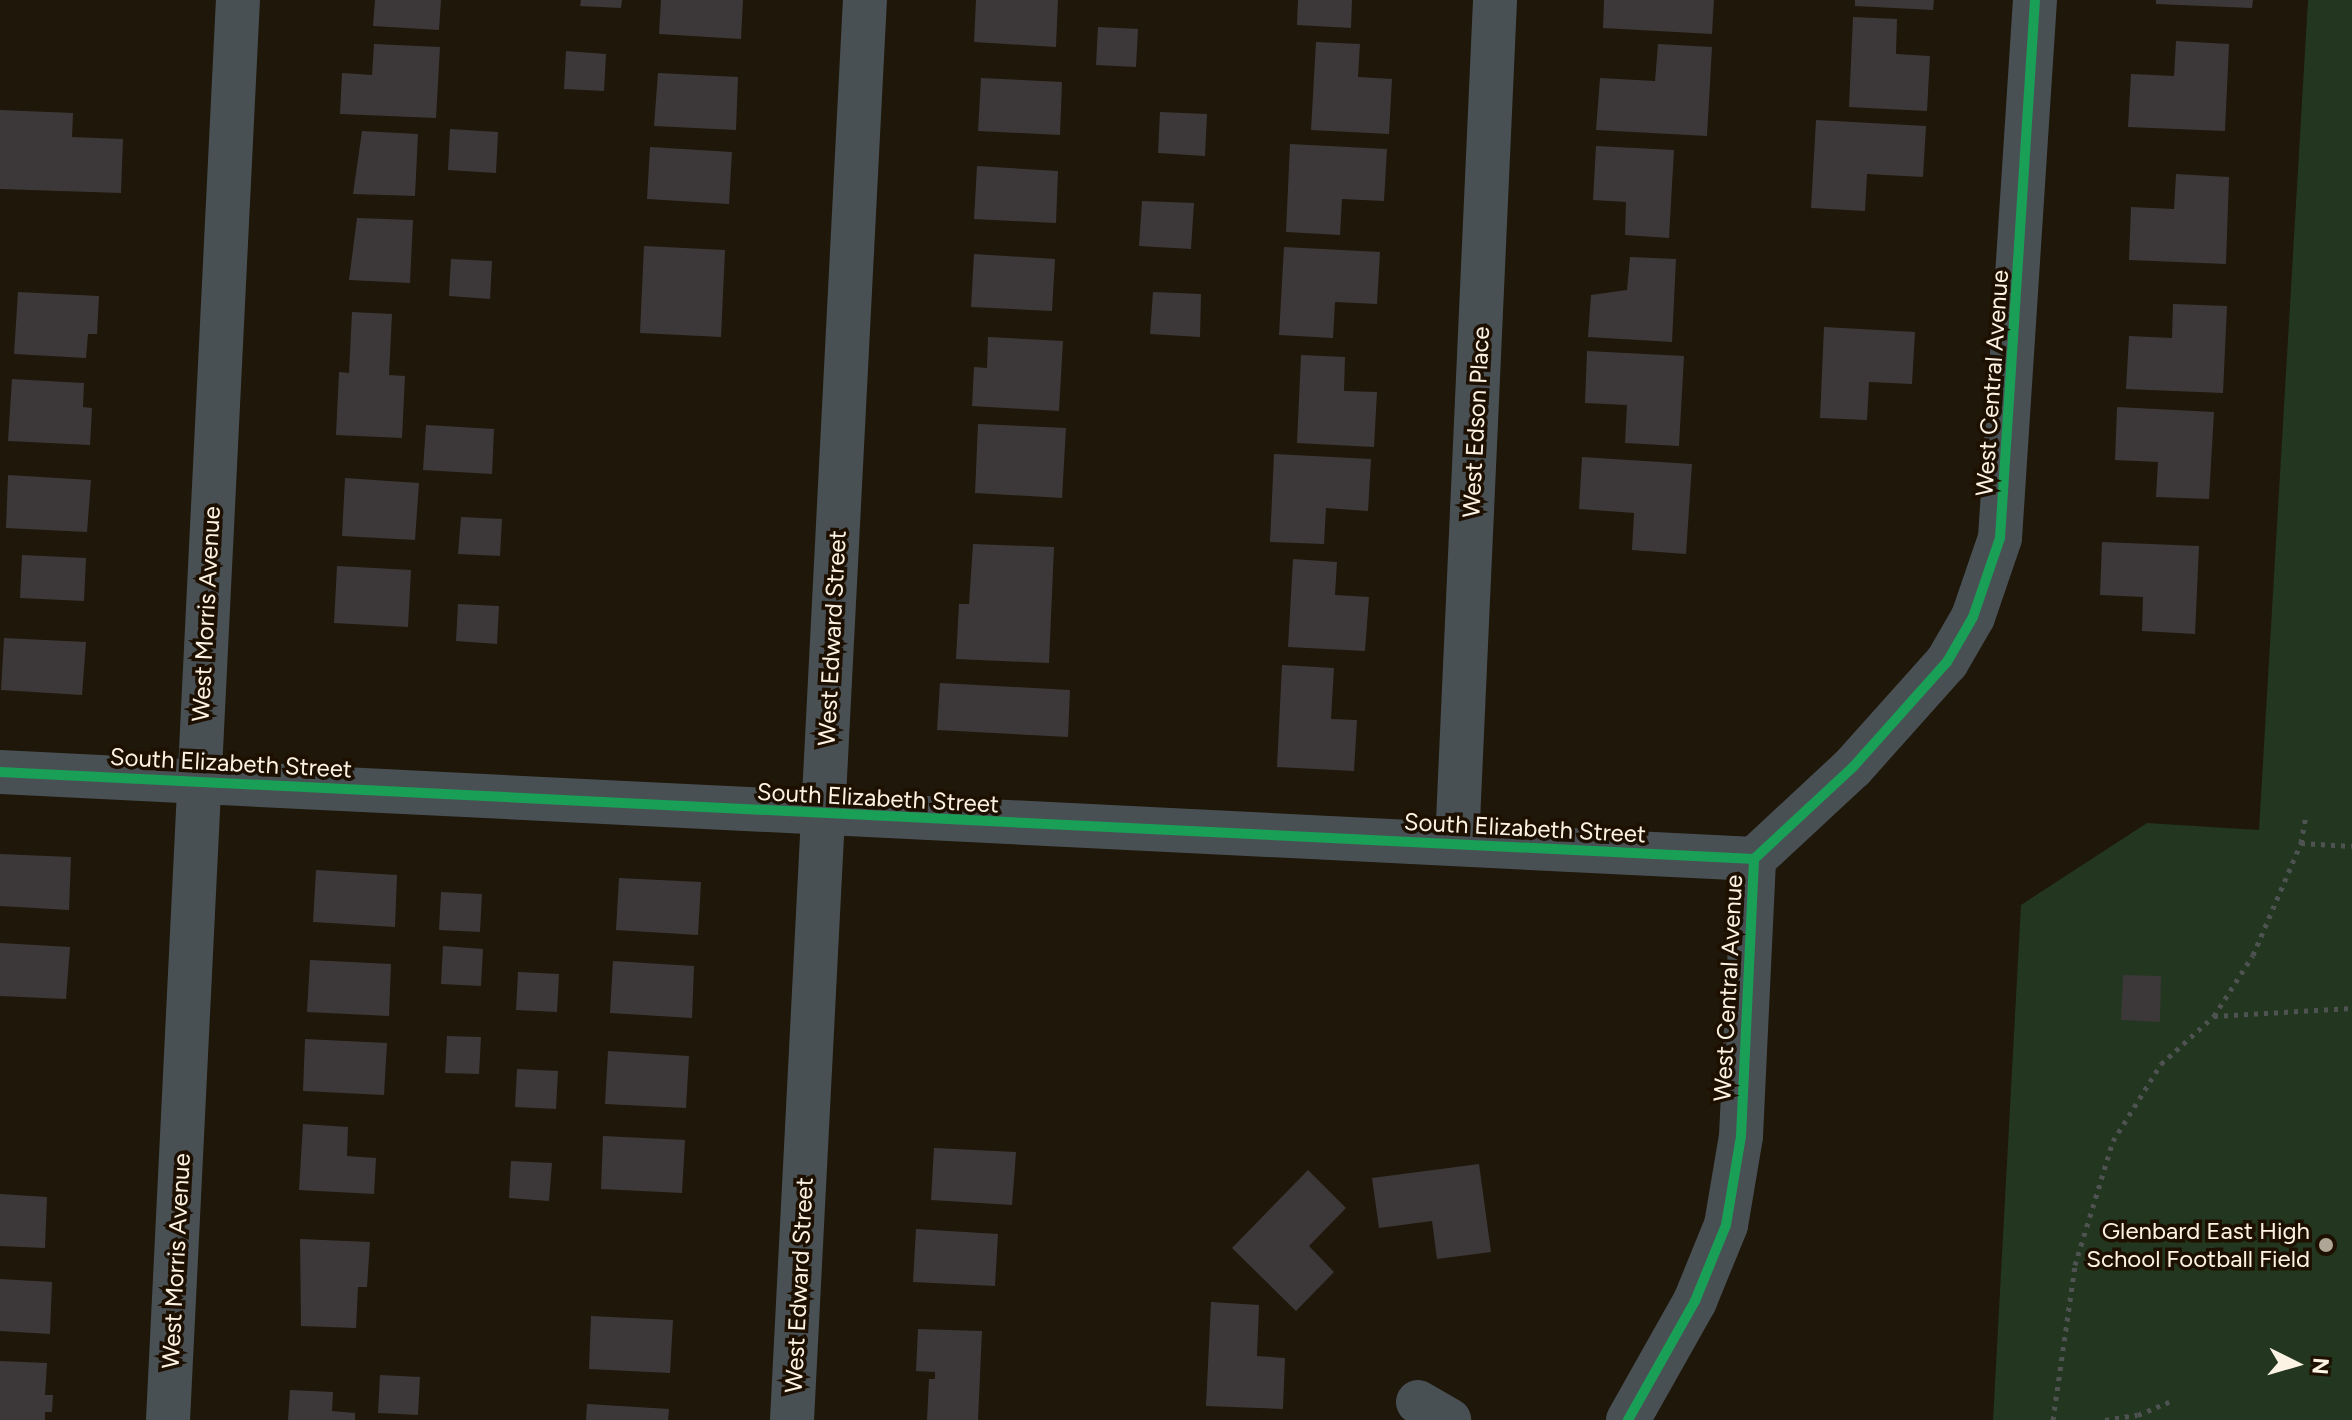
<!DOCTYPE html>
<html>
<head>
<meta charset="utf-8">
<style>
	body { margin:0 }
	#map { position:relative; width:2352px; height:1420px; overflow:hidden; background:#1f170a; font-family:Figtree,sans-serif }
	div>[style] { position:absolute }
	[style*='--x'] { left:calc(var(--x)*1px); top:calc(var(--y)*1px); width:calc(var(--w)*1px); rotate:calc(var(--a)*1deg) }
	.green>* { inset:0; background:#23361f }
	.building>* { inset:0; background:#3c3839 }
	.path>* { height:5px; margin-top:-2.5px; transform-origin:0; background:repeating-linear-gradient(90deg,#4e5251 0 4px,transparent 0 10px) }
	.minor>* { height:44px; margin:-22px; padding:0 22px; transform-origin:22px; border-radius:22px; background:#485054 }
	.cycleway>* { height:10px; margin:-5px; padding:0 5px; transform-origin:5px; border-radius:5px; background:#1a9f57 }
	.dots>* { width:22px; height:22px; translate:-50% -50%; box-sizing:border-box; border:4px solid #1e1000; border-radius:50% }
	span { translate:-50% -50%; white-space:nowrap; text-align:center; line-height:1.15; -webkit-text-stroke:7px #1e1000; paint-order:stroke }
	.street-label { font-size:24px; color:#fdf3e5 }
	.poi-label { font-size:24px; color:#fdf3e5 }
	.right { translate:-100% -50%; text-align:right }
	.north { position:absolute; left:2256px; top:1324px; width:80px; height:80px; -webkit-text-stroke:6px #1e1000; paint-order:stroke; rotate:95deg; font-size:22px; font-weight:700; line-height:32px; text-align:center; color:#fdf3e5 }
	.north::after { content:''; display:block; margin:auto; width:28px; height:36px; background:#fdf3e5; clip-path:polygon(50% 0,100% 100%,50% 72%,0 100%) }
</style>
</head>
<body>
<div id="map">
	<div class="green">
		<i style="clip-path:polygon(2308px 0,2352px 0,2352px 1420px,1993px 1420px,2021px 905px,2147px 823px,2259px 830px)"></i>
	</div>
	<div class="building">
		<i style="clip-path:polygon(375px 0,441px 0,439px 30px,373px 26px)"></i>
		<i style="clip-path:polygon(581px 0,622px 0,621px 8px,580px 6px)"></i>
		<i style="clip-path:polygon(661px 0,743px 0,741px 39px,659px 34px)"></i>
		<i style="clip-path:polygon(976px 0,1058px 0,1056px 47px,974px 42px)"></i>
		<i style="clip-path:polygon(1298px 0,1352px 0,1351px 28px,1297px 25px)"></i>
		<i style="clip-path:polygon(1604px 0,1714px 0,1712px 34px,1603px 28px)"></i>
		<i style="clip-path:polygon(1855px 0,1934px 0,1933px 10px,1855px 6px)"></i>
		<i style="clip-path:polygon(2156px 0,2253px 0,2252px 8px,2156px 4px)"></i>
		<i style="clip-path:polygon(1853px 17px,1897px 19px,1896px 54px,1930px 56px,1927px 111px,1849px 107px)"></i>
		<i style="clip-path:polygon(1098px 27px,1138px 29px,1136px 67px,1096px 65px)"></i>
		<i style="clip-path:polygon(2176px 41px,2229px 44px,2225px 131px,2128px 127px,2131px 74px,2174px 76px)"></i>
		<i style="clip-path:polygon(1316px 42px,1360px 44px,1358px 77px,1392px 79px,1389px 134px,1311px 130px)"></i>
		<i style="clip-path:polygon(374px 44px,440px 47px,436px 118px,340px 114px,342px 73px,372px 75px)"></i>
		<i style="clip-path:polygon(1658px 44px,1712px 47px,1707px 136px,1596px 130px,1600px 78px,1655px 81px)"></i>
		<i style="clip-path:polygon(566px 51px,606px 54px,604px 91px,564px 89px)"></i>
		<i style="clip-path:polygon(658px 73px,738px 77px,736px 130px,654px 126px)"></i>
		<i style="clip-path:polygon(981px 78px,1062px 82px,1060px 135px,978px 131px)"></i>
		<i style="clip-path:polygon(0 110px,73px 113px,72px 137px,123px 139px,121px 193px,0 189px)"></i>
		<i style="clip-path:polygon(1160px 112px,1207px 114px,1205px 156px,1158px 153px)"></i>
		<i style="clip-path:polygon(1816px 120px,1926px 126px,1923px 177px,1867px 174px,1865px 211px,1811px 208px)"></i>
		<i style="clip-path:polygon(450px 129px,498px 132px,496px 173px,448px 170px)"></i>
		<i style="clip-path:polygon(362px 131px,418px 134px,415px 196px,353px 194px)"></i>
		<i style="clip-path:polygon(1290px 144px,1387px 149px,1384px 201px,1342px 199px,1340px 235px,1286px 232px)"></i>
		<i style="clip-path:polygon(1596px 146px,1674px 150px,1669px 238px,1625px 235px,1626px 202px,1593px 200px)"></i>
		<i style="clip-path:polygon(650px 147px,732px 152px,729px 204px,647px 199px)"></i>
		<i style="clip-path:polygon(977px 166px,1058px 171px,1056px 223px,974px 219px)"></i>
		<i style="clip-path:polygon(2176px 174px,2229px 177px,2226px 264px,2129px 260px,2131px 207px,2174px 209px)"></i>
		<i style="clip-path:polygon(1142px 201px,1194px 203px,1191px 249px,1139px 246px)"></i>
		<i style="clip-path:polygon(357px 218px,413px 220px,410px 283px,349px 280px)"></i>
		<i style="clip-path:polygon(644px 246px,725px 250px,721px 337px,640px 333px)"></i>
		<i style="clip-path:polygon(1284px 247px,1380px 252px,1377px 304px,1335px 302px,1333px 338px,1279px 335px)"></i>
		<i style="clip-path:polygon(974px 254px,1055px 259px,1052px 311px,971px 307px)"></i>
		<i style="clip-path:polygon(1630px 257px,1676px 259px,1672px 342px,1588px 337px,1591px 295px,1627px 290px)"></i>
		<i style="clip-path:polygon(451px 259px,492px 261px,490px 299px,449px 296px)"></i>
		<i style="clip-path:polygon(18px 292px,99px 296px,97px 334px,88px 334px,86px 358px,14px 354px)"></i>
		<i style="clip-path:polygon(1153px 292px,1201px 294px,1200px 337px,1150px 334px)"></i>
		<i style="clip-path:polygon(2173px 304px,2227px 306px,2223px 393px,2126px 389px,2129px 336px,2172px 338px)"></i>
		<i style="clip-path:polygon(352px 312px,392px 314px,389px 375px,405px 376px,402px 438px,336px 435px,339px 372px,349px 373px)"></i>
		<i style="clip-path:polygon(1824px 327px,1915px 332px,1912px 384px,1869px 382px,1867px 420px,1820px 418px)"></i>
		<i style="clip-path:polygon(988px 337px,1063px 341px,1059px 411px,972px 406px,974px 367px,987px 368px)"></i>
		<i style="clip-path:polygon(1587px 351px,1684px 356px,1679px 446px,1625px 443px,1627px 405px,1585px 403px)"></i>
		<i style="clip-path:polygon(1301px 355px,1345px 357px,1344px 391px,1377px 392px,1374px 447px,1297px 443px)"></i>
		<i style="clip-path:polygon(12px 379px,84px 383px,83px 407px,92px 408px,90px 445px,8px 441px)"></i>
		<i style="clip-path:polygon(2117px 407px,2214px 412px,2209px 499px,2156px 497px,2158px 462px,2115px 460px)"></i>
		<i style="clip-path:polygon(978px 424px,1066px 428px,1062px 498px,975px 493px)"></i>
		<i style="clip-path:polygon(426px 425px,494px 429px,492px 474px,423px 470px)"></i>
		<i style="clip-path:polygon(1274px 454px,1371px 459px,1368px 511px,1326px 508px,1324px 544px,1270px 542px)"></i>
		<i style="clip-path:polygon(1582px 457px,1692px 464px,1686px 554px,1632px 550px,1634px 513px,1579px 509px)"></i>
		<i style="clip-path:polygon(8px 475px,91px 480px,87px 532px,6px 528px)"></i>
		<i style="clip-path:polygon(345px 478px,419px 483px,415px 540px,342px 536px)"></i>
		<i style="clip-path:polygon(461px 517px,502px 519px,500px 556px,458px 554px)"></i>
		<i style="clip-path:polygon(2102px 542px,2199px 546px,2195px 634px,2142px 631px,2143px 597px,2100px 595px)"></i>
		<i style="clip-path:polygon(973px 544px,1054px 547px,1049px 663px,956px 659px,959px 604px,969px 604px)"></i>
		<i style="clip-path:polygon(22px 555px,86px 558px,84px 601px,20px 598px)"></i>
		<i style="clip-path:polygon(1293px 559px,1337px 562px,1335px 595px,1369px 597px,1365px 651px,1288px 647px)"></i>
		<i style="clip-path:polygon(337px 566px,411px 570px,408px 627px,334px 623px)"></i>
		<i style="clip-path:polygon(458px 604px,499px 606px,497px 644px,456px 641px)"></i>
		<i style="clip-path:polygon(4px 638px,86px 642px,82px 695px,1px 690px)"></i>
		<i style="clip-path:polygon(1282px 665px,1334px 668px,1331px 719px,1357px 720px,1354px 771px,1277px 767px)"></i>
		<i style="clip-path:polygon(940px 683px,1070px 690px,1068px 737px,937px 730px)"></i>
		<i style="clip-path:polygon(0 854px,71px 857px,69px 910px,0 906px)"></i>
		<i style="clip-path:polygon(316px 870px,397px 875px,395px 927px,313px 922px)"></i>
		<i style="clip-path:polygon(619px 878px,701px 882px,698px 935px,616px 930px)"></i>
		<i style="clip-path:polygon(441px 892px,482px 894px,480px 932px,439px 930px)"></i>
		<i style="clip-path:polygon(0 943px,70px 947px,66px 999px,0 996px)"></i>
		<i style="clip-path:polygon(443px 946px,483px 949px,481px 986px,441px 984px)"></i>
		<i style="clip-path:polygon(310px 960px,391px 964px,389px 1016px,307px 1012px)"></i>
		<i style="clip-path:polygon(613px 961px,694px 966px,692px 1018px,610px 1013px)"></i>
		<i style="clip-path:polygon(518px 972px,559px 974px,557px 1012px,516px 1010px)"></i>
		<i style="clip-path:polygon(2123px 975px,2161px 976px,2160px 1022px,2121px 1020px)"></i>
		<i style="clip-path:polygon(447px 1036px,481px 1037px,479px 1074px,445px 1073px)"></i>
		<i style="clip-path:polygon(305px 1039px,387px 1043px,384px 1095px,303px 1091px)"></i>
		<i style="clip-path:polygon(608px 1051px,689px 1056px,686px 1108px,605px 1104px)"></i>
		<i style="clip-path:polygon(517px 1069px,558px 1071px,556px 1109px,515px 1107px)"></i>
		<i style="clip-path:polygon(303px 1124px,348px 1127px,347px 1156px,376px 1158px,374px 1194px,299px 1190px)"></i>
		<i style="clip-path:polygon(603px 1136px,685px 1140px,682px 1193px,601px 1189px)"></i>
		<i style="clip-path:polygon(934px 1148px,1016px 1152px,1012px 1205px,931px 1200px)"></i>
		<i style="clip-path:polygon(511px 1161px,552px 1163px,549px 1201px,509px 1198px)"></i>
		<i style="clip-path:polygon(1479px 1164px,1491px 1252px,1437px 1259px,1432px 1221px,1379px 1228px,1372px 1178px)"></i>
		<i style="clip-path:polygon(1308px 1170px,1346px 1208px,1309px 1246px,1334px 1272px,1296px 1311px,1232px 1248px)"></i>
		<i style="clip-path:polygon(0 1194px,47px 1197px,45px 1248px,0 1246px)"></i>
		<i style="clip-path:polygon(916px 1229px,998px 1234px,995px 1286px,913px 1282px)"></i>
		<i style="clip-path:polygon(300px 1239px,370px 1242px,367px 1287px,358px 1287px,356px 1328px,301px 1326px)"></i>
		<i style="clip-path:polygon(0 1279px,52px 1282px,50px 1334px,0 1331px)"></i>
		<i style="clip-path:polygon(1211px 1302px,1259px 1305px,1257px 1356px,1285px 1358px,1283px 1409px,1206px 1406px)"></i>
		<i style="clip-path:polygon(591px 1316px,673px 1320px,670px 1373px,589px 1369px)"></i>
		<i style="clip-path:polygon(918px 1329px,982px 1331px,978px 1420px,927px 1420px,929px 1379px,935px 1379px,935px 1372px,916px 1371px)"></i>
		<i style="clip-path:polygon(0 1361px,47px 1363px,45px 1395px,53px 1395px,52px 1412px,45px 1412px,45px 1420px,0 1420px)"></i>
		<i style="clip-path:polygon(380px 1375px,420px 1377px,418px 1415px,378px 1413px)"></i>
		<i style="clip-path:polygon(290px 1390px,333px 1392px,332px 1411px,355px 1413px,355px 1420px,288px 1420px)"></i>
		<i style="clip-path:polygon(587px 1404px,669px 1409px,668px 1420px,586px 1420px)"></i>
	</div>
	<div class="path">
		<i style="--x:2301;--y:843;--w:51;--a:3.4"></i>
		<i style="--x:2214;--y:1016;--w:138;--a:-3.3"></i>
		<i style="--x:2053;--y:1420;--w:157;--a:-81.9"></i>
		<i style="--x:2075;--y:1265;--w:130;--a:-73"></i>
		<i style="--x:2113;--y:1141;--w:91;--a:-58.1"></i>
		<i style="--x:2161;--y:1064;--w:72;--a:-42.2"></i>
		<i style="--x:2214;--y:1016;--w:72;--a:-57.4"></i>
		<i style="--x:2253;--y:955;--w:122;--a:-66.8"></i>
		<i style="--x:2301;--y:843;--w:28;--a:-80"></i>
		<i style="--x:2105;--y:1420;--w:33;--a:-9"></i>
		<i style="--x:2138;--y:1415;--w:34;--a:-23"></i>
	</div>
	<div class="minor">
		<i style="--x:0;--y:772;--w:1756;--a:2.84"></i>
		<i style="--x:1457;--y:844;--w:845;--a:-87.42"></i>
		<i style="--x:1418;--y:1402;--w:36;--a:30"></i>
		<i style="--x:168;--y:1420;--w:1422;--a:-87.18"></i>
		<i style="--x:792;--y:1420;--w:1422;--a:-87.06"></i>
		<i style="--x:1628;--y:1420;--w:137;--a:-60.6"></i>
		<i style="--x:1695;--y:1301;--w:82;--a:-67.8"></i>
		<i style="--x:1726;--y:1225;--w:90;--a:-80.4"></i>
		<i style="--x:1741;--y:1136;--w:277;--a:-87.3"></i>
		<i style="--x:1754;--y:859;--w:135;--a:-42.9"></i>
		<i style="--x:1853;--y:767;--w:141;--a:-48.2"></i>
		<i style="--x:1947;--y:662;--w:52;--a:-60"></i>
		<i style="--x:1973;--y:617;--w:83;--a:-71.1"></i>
		<i style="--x:2000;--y:538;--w:539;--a:-86.28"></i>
	</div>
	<div class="cycleway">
		<i style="--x:0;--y:772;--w:1756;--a:2.84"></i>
		<i style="--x:1628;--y:1420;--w:137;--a:-60.6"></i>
		<i style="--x:1695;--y:1301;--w:82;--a:-67.8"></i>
		<i style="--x:1726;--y:1225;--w:90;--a:-80.4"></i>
		<i style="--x:1741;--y:1136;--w:277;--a:-87.3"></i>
		<i style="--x:1754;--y:859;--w:135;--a:-42.9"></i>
		<i style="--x:1853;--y:767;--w:141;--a:-48.2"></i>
		<i style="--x:1947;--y:662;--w:52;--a:-60"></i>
		<i style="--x:1973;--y:617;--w:83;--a:-71.1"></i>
		<i style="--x:2000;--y:538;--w:539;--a:-86.28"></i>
	</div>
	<div class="dots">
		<i style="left:2326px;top:1245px;background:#afa698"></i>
	</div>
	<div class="street-label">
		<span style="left:1992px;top:383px;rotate:-86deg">West Central Avenue</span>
		<span style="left:1476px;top:422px;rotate:-87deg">West Edson Place</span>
		<span style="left:206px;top:614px;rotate:-87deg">West Morris Avenue</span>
		<span style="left:832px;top:638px;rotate:-87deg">West Edward Street</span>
		<span style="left:231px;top:763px;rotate:3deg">South Elizabeth Street</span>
		<span style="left:878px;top:798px;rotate:3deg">South Elizabeth Street</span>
		<span style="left:1525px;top:828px;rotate:3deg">South Elizabeth Street</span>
		<span style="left:1728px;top:988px;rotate:-87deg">West Central Avenue</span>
		<span style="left:176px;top:1261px;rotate:-87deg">West Morris Avenue</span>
		<span style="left:799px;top:1285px;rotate:-87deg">West Edward Street</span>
	</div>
	<div class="poi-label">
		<span class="right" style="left:2310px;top:1245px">Glenbard East High<br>School Football Field</span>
	</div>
	<div class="north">N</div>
</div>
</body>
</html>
